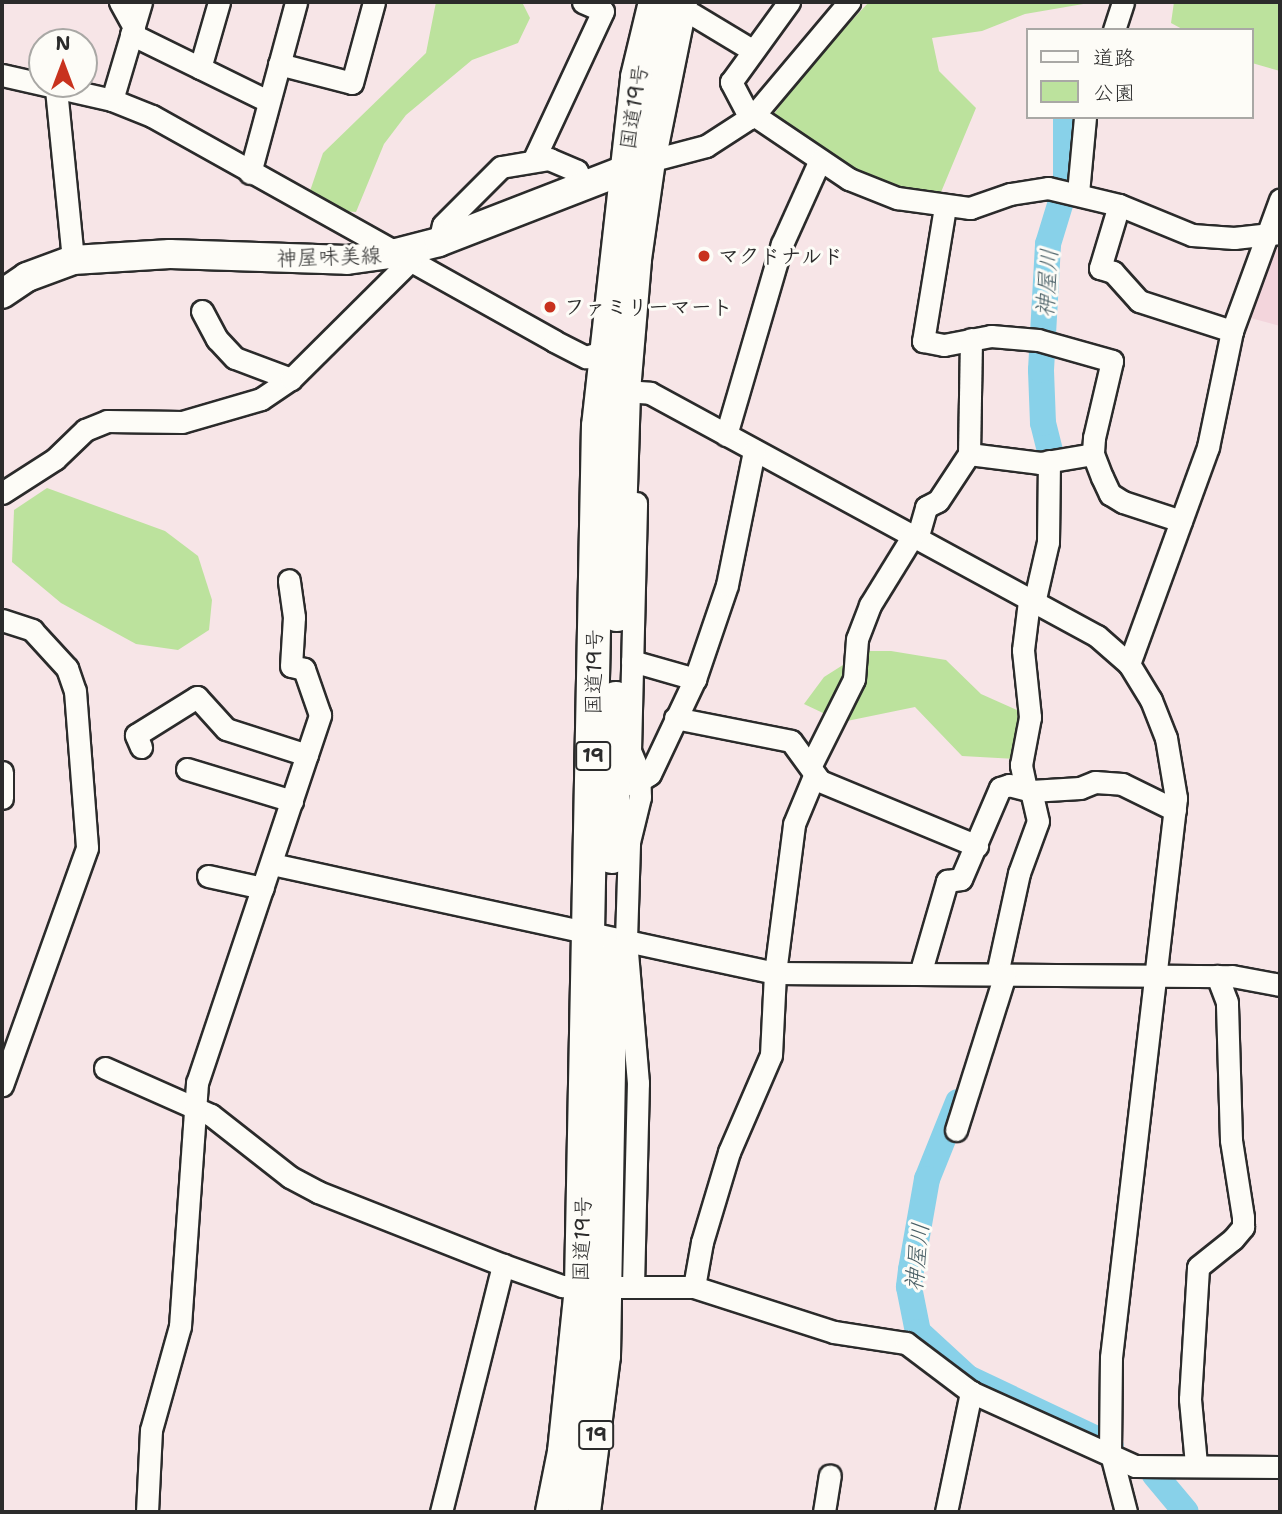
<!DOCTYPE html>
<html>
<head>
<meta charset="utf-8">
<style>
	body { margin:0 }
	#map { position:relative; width:1282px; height:1514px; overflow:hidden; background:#f7e5e7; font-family:"Shantell Sans","Klee One",sans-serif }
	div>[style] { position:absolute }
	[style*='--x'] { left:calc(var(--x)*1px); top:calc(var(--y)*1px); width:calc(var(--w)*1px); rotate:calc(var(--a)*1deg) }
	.built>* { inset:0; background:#f3d5dc }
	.green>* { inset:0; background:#bce29d }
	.river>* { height:26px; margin:-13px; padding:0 13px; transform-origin:13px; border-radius:13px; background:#88d1e9 }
	.roads { filter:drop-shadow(2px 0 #2b2b2b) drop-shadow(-2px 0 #2b2b2b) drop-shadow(0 2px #2b2b2b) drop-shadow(0 -2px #2b2b2b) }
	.minor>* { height:21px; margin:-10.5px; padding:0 10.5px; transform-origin:10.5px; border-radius:10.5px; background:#fdfcf7 }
	.major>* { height:28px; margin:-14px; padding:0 14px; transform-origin:14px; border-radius:14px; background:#fdfcf7 }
	.highway>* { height:32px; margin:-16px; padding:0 16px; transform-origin:16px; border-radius:16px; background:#fdfcf7 }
	.dots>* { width:19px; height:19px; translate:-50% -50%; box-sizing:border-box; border:4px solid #fdfcf7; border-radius:50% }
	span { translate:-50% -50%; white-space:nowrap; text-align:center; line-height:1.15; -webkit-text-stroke:6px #fdfcf7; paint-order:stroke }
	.shield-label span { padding:2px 5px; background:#fdfcf7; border:2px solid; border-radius:5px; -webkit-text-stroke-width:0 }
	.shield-label { font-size:19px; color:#2b2b2b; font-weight:700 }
	.street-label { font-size:21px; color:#2b2b2b }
	.poi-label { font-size:21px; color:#2b2b2b; font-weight:700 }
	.left { translate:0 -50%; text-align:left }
	.water-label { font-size:23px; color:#475d64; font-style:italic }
	.frame { position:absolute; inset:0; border:4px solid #2b2b2b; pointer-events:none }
	.legend { position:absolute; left:1026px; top:28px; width:228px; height:91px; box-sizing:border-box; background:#fdfcf7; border:2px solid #a9a8a5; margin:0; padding:9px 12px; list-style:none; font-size:21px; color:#2b2b2b }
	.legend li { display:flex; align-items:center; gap:14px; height:35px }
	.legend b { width:35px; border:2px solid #a9a8a5 }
	.north { position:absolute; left:28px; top:28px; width:70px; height:70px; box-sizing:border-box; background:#fdfcf7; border:2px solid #a9a8a5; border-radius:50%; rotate:0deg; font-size:19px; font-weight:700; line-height:28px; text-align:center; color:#2b2b2b }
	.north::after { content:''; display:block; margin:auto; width:24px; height:32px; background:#c8321e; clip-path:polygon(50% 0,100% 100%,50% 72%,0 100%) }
</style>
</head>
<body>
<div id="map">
	<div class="built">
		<i style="clip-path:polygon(1280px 240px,1280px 326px,1243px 316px,1270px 244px)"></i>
	</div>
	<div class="green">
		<i style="clip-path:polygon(436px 2px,522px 2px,530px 18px,518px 43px,472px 60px,406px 115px,384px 144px,356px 212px,330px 210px,310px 191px,323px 153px,426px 53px)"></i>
		<i style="clip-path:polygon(869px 2px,1095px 2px,1025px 14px,982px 31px,932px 38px,939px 71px,976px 108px,939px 197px,876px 185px,771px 118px,810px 65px)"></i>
		<i style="clip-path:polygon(1174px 2px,1280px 2px,1280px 71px,1252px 63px,1252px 30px,1184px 30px,1171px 23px)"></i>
		<i style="clip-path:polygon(47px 488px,165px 531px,198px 556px,212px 600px,209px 630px,178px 650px,136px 644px,61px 603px,12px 562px,14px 510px)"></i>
		<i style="clip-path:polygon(865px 651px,891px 651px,946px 660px,981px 694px,1026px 714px,1016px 759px,962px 756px,915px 707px,842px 722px,804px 704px,824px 677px)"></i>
	</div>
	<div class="river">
		<i style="--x:1050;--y:451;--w:29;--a:-104"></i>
		<i style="--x:1043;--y:423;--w:53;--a:-92.2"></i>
		<i style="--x:1041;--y:370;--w:126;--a:-86.8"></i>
		<i style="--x:1048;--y:244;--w:62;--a:-73"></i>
		<i style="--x:1066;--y:185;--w:68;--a:-90"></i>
		<i style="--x:958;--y:1102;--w:83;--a:111.9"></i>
		<i style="--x:927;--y:1179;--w:92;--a:100"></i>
		<i style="--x:911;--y:1270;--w:17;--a:97"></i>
		<i style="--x:909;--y:1287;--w:46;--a:78.7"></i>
		<i style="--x:918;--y:1332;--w:68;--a:42.6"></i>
		<i style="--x:968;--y:1378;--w:158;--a:25.4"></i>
		<i style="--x:1155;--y:1475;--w:48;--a:50"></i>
	</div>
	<div class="roads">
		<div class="minor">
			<i style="--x:120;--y:2;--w:29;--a:61"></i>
			<i style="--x:692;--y:14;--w:70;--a:31"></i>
			<i style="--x:1114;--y:30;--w:29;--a:-72"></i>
			<i style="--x:131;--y:34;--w:153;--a:26.1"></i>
			<i style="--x:279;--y:64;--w:75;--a:14.6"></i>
			<i style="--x:352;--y:83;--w:84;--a:-74.8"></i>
			<i style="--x:200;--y:68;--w:69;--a:-73.9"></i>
			<i style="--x:2;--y:75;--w:113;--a:12.8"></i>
			<i style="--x:112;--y:100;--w:43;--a:21.8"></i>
			<i style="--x:152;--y:116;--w:461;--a:29.2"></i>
			<i style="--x:554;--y:341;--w:36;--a:27"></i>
			<i style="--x:586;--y:357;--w:19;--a:-18"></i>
			<i style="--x:56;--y:89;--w:172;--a:84.3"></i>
			<i style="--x:112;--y:100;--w:102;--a:-73.5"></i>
			<i style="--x:754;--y:115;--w:115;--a:34"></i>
			<i style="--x:849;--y:179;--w:52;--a:21.6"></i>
			<i style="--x:897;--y:198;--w:74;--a:7.8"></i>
			<i style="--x:970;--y:208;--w:42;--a:-19.3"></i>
			<i style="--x:1010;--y:194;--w:38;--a:-9"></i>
			<i style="--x:1048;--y:188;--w:73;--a:13.5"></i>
			<i style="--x:1119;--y:205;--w:79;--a:22.3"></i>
			<i style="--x:1192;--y:235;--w:42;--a:4.1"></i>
			<i style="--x:1234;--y:238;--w:46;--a:-6.2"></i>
			<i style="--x:750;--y:118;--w:41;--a:-117.8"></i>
			<i style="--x:731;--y:82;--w:99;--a:-54.1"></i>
			<i style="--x:534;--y:159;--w:163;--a:-65"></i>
			<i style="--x:603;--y:11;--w:22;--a:-156"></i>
			<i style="--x:649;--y:161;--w:59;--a:-14.7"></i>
			<i style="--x:706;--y:146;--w:57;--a:-32.9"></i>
			<i style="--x:754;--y:115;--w:148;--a:-49.9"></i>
			<i style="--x:250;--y:173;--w:177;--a:-74.9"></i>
			<i style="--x:1078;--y:193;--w:76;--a:-84.7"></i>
			<i style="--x:1119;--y:205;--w:66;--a:106.8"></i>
			<i style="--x:1100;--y:268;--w:14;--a:17"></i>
			<i style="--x:1113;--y:272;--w:39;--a:48"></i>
			<i style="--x:1139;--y:301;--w:98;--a:17.9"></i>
			<i style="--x:945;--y:207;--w:136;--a:99.3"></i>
			<i style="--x:923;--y:341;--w:21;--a:11"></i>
			<i style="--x:944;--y:345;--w:48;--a:-10.8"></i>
			<i style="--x:991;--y:336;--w:47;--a:4.9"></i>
			<i style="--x:1038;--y:340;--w:77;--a:15.8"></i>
			<i style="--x:1112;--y:361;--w:79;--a:103.2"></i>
			<i style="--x:1094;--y:438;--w:16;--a:94"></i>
			<i style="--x:1093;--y:454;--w:25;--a:69"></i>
			<i style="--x:1102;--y:477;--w:19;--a:65"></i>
			<i style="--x:1110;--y:494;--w:15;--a:32"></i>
			<i style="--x:1123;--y:502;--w:61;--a:18.1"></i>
			<i style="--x:439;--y:242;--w:17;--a:-77"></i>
			<i style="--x:443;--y:225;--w:82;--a:-45"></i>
			<i style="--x:501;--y:167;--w:49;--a:-9.5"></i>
			<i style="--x:549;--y:159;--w:30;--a:23"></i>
			<i style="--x:577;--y:171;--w:15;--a:67"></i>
			<i style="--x:202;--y:311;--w:32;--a:62"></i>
			<i style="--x:217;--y:339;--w:26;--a:47"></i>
			<i style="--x:235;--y:358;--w:60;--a:20.6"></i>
			<i style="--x:624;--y:391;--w:26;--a:4"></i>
			<i style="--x:650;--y:393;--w:509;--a:28.53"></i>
			<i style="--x:1097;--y:636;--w:43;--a:41.2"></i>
			<i style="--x:1129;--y:664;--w:42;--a:58.6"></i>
			<i style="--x:1151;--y:700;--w:41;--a:68.5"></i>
			<i style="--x:1166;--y:738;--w:61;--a:80.5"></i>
			<i style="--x:1176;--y:798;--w:563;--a:96.63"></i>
			<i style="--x:1111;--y:1357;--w:93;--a:90.6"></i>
			<i style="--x:1110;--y:1450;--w:64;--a:75.5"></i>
			<i style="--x:726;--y:435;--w:199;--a:-73.7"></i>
			<i style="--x:782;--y:244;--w:92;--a:-65.7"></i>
			<i style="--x:969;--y:454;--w:72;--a:7.2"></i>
			<i style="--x:1040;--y:463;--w:54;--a:-9.6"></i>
			<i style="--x:2;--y:493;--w:63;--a:-32.7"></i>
			<i style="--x:55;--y:459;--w:42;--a:-44"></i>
			<i style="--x:85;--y:430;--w:24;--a:-22"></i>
			<i style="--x:107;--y:421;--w:75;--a:0.8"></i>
			<i style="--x:182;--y:422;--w:82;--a:-16.2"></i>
			<i style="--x:261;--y:399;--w:36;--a:-34"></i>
			<i style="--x:291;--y:379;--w:168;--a:-44.8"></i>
			<i style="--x:917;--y:539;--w:33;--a:-74"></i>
			<i style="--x:926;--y:507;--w:13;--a:-27"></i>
			<i style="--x:938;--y:501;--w:56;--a:-56.6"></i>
			<i style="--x:969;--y:454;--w:115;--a:-89"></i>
			<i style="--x:1034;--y:603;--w:63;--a:-77.1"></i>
			<i style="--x:1048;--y:542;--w:81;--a:-89.3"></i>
			<i style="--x:2;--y:620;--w:32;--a:18"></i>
			<i style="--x:32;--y:630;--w:52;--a:47.4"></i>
			<i style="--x:67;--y:668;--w:24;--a:71"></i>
			<i style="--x:75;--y:691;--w:157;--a:85.6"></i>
			<i style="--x:87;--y:848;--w:252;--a:109.7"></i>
			<i style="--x:632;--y:661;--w:66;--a:15.9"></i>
			<i style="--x:1129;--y:664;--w:231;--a:-70"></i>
			<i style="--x:1208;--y:447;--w:118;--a:-78.3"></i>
			<i style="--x:1232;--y:331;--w:140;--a:-69.9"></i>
			<i style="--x:675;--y:718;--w:118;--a:11.2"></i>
			<i style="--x:791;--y:741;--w:49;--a:54.1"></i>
			<i style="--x:820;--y:781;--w:170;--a:22.5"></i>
			<i style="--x:141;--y:747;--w:13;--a:-113"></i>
			<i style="--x:136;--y:735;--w:72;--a:-31.9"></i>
			<i style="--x:197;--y:697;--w:43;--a:47.8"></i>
			<i style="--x:226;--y:729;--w:85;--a:17.8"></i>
			<i style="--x:811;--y:765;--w:96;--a:-63.4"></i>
			<i style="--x:854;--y:679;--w:40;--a:-85.7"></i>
			<i style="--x:857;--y:639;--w:36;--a:-69"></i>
			<i style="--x:870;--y:605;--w:80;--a:-58.3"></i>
			<i style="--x:187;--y:769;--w:110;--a:16.9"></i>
			<i style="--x:2;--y:772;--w:26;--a:90"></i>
			<i style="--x:633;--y:785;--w:20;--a:-33"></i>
			<i style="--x:650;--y:774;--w:105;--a:-64.7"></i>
			<i style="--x:695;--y:679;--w:99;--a:-71.2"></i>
			<i style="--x:727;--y:585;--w:137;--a:-78.6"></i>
			<i style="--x:1026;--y:789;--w:25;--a:-102"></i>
			<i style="--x:1021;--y:765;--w:49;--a:-79.4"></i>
			<i style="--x:1030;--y:717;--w:67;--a:-96"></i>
			<i style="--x:1023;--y:650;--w:49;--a:-83"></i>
			<i style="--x:272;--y:864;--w:515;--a:12.23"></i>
			<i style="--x:775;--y:973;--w:457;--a:0.4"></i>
			<i style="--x:1232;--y:976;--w:49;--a:10.6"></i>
			<i style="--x:208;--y:876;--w:56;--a:12.3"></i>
			<i style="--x:920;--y:974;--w:97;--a:-73.8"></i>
			<i style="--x:947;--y:881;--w:14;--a:-8"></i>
			<i style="--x:961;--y:879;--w:99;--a:-66.8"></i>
			<i style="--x:1000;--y:788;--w:9;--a:-18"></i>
			<i style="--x:1009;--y:785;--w:23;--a:15"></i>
			<i style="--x:1031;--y:791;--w:49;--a:-3.5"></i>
			<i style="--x:1080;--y:788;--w:16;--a:-22"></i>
			<i style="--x:1095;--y:782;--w:27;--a:4"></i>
			<i style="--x:1122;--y:784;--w:59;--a:26.1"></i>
			<i style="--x:997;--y:974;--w:103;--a:-77.7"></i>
			<i style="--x:1019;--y:873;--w:55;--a:-69.9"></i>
			<i style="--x:1038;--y:821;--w:31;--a:-103"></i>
			<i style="--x:105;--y:1068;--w:116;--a:23.9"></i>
			<i style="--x:211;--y:1115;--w:100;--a:38.1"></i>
			<i style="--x:290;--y:1177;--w:32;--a:28"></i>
			<i style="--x:318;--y:1192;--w:199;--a:21.5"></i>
			<i style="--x:503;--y:1265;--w:63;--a:19.6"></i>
			<i style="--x:562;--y:1286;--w:19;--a:3"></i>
			<i style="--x:956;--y:1130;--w:163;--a:-72.5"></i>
			<i style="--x:633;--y:1286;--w:203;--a:-88.6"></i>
			<i style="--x:638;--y:1083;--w:144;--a:-94.8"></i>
			<i style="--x:626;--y:940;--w:98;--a:-88.2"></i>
			<i style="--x:629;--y:842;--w:46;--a:-76.3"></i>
			<i style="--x:640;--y:797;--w:25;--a:-92"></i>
			<i style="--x:639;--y:772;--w:23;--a:-113"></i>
			<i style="--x:630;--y:751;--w:248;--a:-88.6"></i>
			<i style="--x:620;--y:1287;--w:74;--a:0"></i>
			<i style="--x:694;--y:1287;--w:147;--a:17.8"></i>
			<i style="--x:834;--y:1332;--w:73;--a:8.7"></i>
			<i style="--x:906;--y:1343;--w:81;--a:37"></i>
			<i style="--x:971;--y:1392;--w:180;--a:24.3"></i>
			<i style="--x:1135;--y:1466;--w:145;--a:0.4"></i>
			<i style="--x:694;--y:1287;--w:46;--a:-79.9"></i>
			<i style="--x:702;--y:1242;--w:94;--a:-73.3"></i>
			<i style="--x:729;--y:1152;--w:106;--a:-66.6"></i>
			<i style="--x:771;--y:1055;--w:82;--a:-87.2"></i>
			<i style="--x:775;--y:973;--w:150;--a:-82.7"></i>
			<i style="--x:794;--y:824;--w:52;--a:-67.4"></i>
			<i style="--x:1196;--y:1464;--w:65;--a:-95.3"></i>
			<i style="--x:1190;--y:1399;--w:132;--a:-86.5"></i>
			<i style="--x:1198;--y:1267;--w:45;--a:-38.7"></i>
			<i style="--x:1233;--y:1239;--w:16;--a:-50"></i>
			<i style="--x:1243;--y:1227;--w:10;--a:-90"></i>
			<i style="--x:1243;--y:1217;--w:78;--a:-98.9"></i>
			<i style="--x:1231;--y:1140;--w:138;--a:-91.7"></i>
			<i style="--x:1227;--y:1002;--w:28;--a:-111"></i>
			<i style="--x:147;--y:1512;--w:82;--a:-87.2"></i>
			<i style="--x:151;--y:1430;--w:108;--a:-74.4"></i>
			<i style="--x:180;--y:1326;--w:244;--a:-86"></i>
			<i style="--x:197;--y:1083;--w:388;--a:-71.5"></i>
			<i style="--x:320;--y:715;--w:49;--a:-109.2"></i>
			<i style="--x:304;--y:669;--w:13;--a:-167"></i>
			<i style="--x:291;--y:666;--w:49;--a:-86.5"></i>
			<i style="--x:294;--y:617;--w:37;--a:-98"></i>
			<i style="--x:441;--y:1512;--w:255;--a:-75.9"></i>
			<i style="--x:824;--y:1512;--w:37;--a:-81"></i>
			<i style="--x:946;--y:1512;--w:123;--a:-78.2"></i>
		</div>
		<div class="major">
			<i style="--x:2;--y:294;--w:30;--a:-34"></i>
			<i style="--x:27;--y:277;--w:49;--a:-20.3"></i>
			<i style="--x:73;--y:260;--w:97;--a:-3.5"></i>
			<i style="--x:170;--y:254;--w:177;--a:1.9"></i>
			<i style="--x:347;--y:260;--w:49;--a:-8.1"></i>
			<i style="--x:396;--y:253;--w:44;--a:-14.3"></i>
			<i style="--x:439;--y:242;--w:221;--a:-21.2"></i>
		</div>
		<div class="highway">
			<i style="--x:617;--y:615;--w:224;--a:-88.2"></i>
			<i style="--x:624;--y:391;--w:132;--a:-85.2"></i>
			<i style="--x:635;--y:259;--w:99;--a:-81.9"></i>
			<i style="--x:649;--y:161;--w:162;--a:-78.6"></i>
			<i style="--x:612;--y:857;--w:159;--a:-88.6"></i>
			<i style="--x:552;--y:1512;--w:61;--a:-78.7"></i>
			<i style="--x:564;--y:1452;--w:166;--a:-84.1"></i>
			<i style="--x:581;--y:1287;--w:861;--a:-88.87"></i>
			<i style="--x:598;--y:426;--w:351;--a:-83.6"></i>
			<i style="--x:637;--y:77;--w:77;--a:-76.5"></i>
			<i style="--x:584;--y:1512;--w:157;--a:-82.7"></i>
			<i style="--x:604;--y:1356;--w:395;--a:-89"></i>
		</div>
	</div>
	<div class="dots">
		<i style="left:704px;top:256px;background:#c8321e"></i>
		<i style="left:550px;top:307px;background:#c8321e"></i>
	</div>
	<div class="shield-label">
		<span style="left:593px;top:756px">19</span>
		<span style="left:596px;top:1435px">19</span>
	</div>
	<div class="street-label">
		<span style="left:634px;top:107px;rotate:-81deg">国道19号</span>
		<span style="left:329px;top:257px;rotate:-2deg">神屋味美線</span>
		<span style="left:594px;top:672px;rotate:-89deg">国道19号</span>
		<span style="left:582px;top:1239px;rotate:-88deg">国道19号</span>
	</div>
	<div class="poi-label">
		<span class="left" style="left:718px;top:256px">マクドナルド</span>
		<span class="left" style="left:564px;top:307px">ファミリーマート</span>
	</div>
	<div class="water-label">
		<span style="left:1047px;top:283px;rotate:-86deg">神屋川</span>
		<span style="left:917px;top:1257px;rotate:-84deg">神屋川</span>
	</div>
	<div class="frame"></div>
	<ul class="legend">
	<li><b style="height:9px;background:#fdfcf7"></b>道路</li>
	<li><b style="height:19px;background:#bce29d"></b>公園</li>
	</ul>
	<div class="north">N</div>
</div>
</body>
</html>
